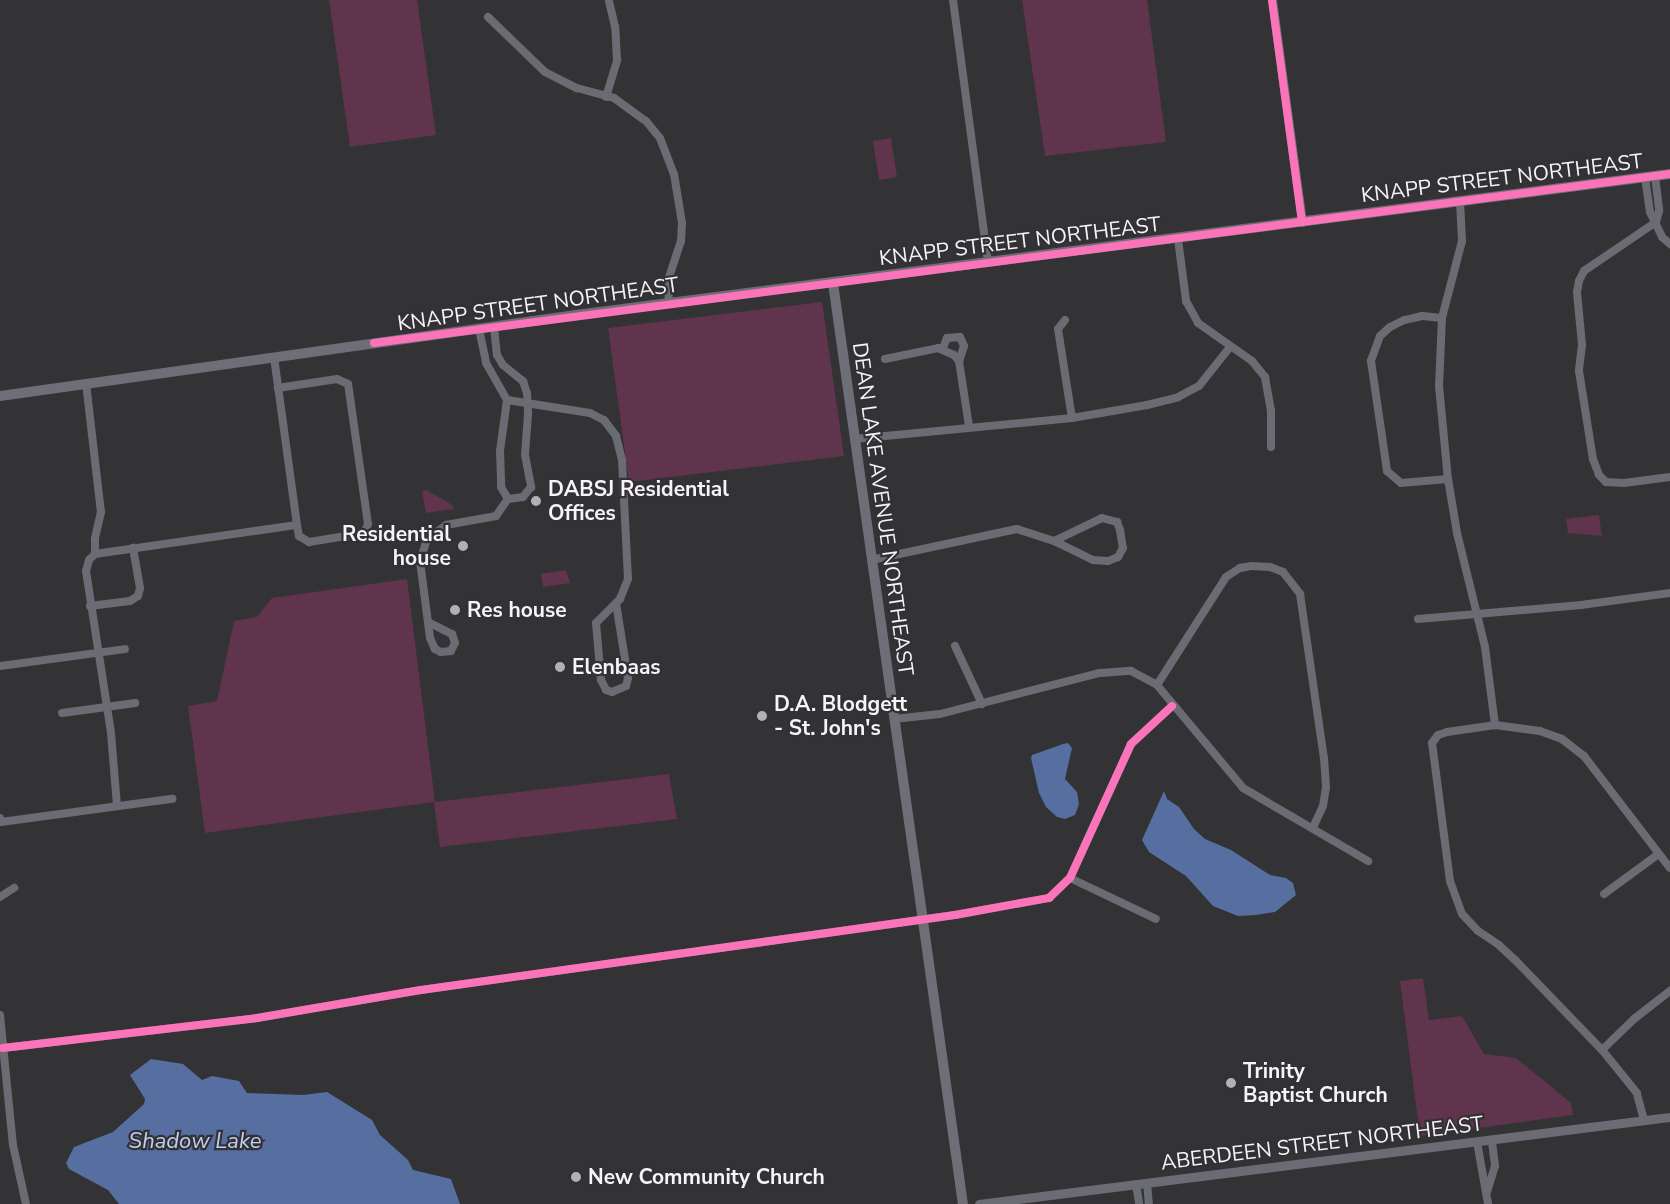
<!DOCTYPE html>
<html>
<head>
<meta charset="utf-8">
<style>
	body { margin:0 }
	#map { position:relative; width:1670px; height:1204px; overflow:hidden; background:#333235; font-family:"Nunito Sans",sans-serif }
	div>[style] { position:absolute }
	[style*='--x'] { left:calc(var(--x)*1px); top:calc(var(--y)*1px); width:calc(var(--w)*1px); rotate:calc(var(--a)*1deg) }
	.green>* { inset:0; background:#60344d }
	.water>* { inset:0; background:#576ea0 }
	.minor>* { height:8px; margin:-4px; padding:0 4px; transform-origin:4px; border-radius:4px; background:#6b6b74 }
	.tertiary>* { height:9px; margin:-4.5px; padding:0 4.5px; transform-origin:4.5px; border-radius:4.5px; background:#6b6b74 }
	.secondary>* { height:10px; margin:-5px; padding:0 5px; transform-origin:5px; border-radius:5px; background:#6e6e76 }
	.cycleway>* { height:8px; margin:-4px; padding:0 4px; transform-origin:4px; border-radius:4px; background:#fb73b8 }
	.dots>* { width:16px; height:16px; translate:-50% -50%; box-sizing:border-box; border:3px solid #333136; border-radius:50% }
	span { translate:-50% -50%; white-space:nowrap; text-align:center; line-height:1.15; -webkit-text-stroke:4.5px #333136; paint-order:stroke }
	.street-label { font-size:21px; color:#f5f4f7 }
	.poi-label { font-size:21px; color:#f5f4f7; font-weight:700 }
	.left { translate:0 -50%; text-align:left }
	.right { translate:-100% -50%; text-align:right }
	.water-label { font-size:22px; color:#bfcfef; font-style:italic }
</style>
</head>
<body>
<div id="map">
	<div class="green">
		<i style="clip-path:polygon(329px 0,417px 0,436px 135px,350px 147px)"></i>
		<i style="clip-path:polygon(1022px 0,1147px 0,1166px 142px,1045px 156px)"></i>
		<i style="clip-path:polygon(891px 138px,897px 177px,879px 180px,873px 141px)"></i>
		<i style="clip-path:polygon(822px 302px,844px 456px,629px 482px,608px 328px)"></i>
		<i style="clip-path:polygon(426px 490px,451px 504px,454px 509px,426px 513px,422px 492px)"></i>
		<i style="clip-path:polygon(1599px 515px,1602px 536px,1568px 533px,1566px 519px)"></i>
		<i style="clip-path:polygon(566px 570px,570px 583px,543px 587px,541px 574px)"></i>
		<i style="clip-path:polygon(407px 579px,435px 802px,669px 774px,677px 819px,440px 847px,434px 802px,205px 833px,188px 706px,217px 701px,234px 621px,257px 617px,272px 598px)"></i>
		<i style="clip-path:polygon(1423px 978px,1429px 1020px,1462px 1016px,1484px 1054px,1516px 1058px,1571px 1103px,1573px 1115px,1420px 1136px,1400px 981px)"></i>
	</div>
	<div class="water">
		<i style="clip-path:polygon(1063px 744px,1068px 743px,1072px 748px,1065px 779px,1077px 792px,1079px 804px,1075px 815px,1065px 819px,1057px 817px,1046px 807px,1039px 793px,1031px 758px,1032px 755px)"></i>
		<i style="clip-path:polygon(1164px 791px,1167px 799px,1179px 807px,1194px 829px,1205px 839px,1231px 850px,1270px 875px,1286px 878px,1293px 883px,1296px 895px,1275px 912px,1255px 915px,1238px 916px,1213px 906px,1186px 876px,1149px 852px,1142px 840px)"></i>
		<i style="clip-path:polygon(151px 1059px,183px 1064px,202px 1080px,212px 1076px,239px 1081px,247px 1093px,303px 1095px,327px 1092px,372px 1120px,380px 1135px,408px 1160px,413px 1170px,451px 1179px,460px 1204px,119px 1204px,108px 1190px,69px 1169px,66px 1163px,74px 1147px,113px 1132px,144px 1104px,145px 1099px,130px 1075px)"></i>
	</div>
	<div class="minor">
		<i style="--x:953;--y:0;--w:265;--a:82.4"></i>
		<i style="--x:488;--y:17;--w:79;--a:44"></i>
		<i style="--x:545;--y:72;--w:36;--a:27"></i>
		<i style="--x:577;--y:88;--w:38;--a:15"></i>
		<i style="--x:614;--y:98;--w:39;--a:36"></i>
		<i style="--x:646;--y:121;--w:22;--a:51"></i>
		<i style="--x:660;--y:138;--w:39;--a:69"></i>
		<i style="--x:674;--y:174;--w:50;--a:80.7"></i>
		<i style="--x:682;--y:223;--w:18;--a:93"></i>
		<i style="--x:681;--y:241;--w:41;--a:108.4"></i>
		<i style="--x:668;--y:280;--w:24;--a:88"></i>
		<i style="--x:606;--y:97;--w:39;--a:-73"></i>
		<i style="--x:617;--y:60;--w:33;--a:-93"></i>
		<i style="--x:615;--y:27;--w:28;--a:-103"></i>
		<i style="--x:1655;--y:176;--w:35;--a:83"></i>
		<i style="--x:1659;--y:211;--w:11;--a:105"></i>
		<i style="--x:1645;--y:177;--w:35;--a:82"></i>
		<i style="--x:1650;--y:212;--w:28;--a:64"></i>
		<i style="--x:1662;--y:237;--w:11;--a:41"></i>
		<i style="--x:1460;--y:202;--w:39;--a:87"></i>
		<i style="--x:1462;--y:241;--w:80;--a:104.6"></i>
		<i style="--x:1442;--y:318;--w:68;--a:92.5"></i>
		<i style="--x:1439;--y:386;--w:93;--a:84.5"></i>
		<i style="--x:1448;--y:479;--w:55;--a:80.5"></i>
		<i style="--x:1457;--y:533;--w:117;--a:76.2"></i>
		<i style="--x:1485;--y:647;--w:79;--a:82.7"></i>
		<i style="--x:1656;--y:222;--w:87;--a:145.8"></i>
		<i style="--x:1584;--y:271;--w:11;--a:117"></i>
		<i style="--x:1579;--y:281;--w:11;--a:100"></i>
		<i style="--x:1577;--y:292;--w:53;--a:84.6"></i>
		<i style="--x:1582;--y:345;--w:26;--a:97"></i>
		<i style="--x:1579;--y:371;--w:89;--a:81"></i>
		<i style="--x:1593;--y:459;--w:17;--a:69"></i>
		<i style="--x:1599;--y:475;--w:10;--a:45"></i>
		<i style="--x:1606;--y:482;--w:18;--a:3"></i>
		<i style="--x:1624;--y:483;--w:46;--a:-7.4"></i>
		<i style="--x:1178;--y:239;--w:63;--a:82.6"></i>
		<i style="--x:1186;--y:301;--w:25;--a:61"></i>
		<i style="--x:1198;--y:323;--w:66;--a:35.1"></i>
		<i style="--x:1252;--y:361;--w:21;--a:51"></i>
		<i style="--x:1265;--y:377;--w:34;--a:80"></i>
		<i style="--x:1271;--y:410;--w:37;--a:90"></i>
		<i style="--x:1442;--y:318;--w:20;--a:-174"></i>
		<i style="--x:1422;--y:316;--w:18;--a:167"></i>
		<i style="--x:1404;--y:320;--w:16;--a:153"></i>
		<i style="--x:1390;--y:327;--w:13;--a:138"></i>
		<i style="--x:1380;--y:336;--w:27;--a:110"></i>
		<i style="--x:1371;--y:361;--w:111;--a:81.7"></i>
		<i style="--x:1387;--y:471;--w:18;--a:41"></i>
		<i style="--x:1401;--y:483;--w:47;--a:-4.9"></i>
		<i style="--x:1065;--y:320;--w:11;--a:128"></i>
		<i style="--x:1058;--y:329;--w:90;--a:81.1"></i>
		<i style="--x:494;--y:327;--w:28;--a:84"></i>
		<i style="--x:497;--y:355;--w:12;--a:59"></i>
		<i style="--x:503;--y:365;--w:26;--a:39"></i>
		<i style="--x:523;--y:381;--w:13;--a:72"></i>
		<i style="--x:527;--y:393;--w:21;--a:87"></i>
		<i style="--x:528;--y:414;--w:41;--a:94.2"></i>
		<i style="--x:525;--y:455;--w:33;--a:79"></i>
		<i style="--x:531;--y:487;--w:13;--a:129"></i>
		<i style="--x:523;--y:497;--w:15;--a:172"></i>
		<i style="--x:479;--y:329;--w:35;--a:78"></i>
		<i style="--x:486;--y:363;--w:43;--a:60.4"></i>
		<i style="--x:507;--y:400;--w:51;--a:97.8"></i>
		<i style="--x:500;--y:451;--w:36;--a:88"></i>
		<i style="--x:501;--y:487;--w:14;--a:60"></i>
		<i style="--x:943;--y:348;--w:11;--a:-68"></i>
		<i style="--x:947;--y:338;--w:13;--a:-4"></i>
		<i style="--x:960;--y:337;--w:10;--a:66"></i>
		<i style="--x:964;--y:346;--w:16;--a:108"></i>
		<i style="--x:274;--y:357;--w:170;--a:82.2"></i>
		<i style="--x:885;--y:359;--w:54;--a:-11.7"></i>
		<i style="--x:938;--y:348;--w:17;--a:24"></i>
		<i style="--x:954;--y:355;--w:8;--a:50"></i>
		<i style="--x:959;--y:361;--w:66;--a:81.3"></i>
		<i style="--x:86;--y:383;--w:130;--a:83.4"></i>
		<i style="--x:101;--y:512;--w:28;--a:103"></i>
		<i style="--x:95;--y:539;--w:15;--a:90"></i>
		<i style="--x:95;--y:554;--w:8;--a:135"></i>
		<i style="--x:89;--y:560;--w:11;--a:105"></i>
		<i style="--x:86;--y:571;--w:164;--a:81.2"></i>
		<i style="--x:111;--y:733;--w:73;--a:85.3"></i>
		<i style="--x:507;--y:400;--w:84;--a:8.9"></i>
		<i style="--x:590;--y:413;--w:16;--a:27"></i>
		<i style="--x:604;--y:420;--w:20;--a:53"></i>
		<i style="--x:616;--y:436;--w:25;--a:76"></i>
		<i style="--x:622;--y:460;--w:119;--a:87.1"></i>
		<i style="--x:628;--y:579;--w:22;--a:112"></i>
		<i style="--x:620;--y:599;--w:34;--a:135"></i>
		<i style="--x:596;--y:623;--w:57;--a:85"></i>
		<i style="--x:601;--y:680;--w:11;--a:63"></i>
		<i style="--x:606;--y:690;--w:6;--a:18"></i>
		<i style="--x:612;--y:692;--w:15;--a:-23"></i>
		<i style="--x:626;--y:686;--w:8;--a:-76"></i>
		<i style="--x:628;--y:678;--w:76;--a:-99.1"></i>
		<i style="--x:854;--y:439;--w:219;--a:-5.5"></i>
		<i style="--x:1072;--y:418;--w:76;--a:-9.8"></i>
		<i style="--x:1147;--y:405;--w:32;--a:-14"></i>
		<i style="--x:1178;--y:397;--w:24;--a:-28"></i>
		<i style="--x:1199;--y:386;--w:50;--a:-51.5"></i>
		<i style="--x:1102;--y:518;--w:16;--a:15"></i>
		<i style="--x:1117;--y:522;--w:9;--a:69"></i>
		<i style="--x:1120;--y:530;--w:18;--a:81"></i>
		<i style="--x:1123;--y:548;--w:10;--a:119"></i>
		<i style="--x:1118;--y:557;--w:11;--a:158"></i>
		<i style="--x:1108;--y:561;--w:15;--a:-176"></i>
		<i style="--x:1093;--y:560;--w:43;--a:-154"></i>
		<i style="--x:1054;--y:541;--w:53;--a:-25.6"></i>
		<i style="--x:95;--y:554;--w:204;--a:-8.2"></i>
		<i style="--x:297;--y:525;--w:11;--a:80"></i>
		<i style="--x:299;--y:536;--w:12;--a:31"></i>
		<i style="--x:309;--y:542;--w:56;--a:-9.3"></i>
		<i style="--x:364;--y:533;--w:10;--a:-66"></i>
		<i style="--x:368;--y:524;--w:141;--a:-98.1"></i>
		<i style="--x:348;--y:384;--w:12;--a:-156"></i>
		<i style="--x:337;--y:379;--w:60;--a:171.3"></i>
		<i style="--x:871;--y:560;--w:149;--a:-12"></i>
		<i style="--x:1017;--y:529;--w:39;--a:18"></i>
		<i style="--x:90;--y:606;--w:40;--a:-7.1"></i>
		<i style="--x:130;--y:601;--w:9;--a:-32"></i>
		<i style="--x:138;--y:596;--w:8;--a:-76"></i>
		<i style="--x:140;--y:588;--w:41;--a:-99.9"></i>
		<i style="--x:1418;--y:619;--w:164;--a:-4.9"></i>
		<i style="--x:1581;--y:605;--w:90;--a:-7.7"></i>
		<i style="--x:430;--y:623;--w:25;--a:27"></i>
		<i style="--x:452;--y:634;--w:9;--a:72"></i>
		<i style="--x:455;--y:643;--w:9;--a:117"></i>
		<i style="--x:451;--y:651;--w:10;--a:174"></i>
		<i style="--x:441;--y:652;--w:7;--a:-153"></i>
		<i style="--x:435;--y:649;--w:12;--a:-114"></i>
		<i style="--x:430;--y:638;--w:78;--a:-97.4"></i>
		<i style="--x:420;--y:561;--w:23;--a:-72"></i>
		<i style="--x:427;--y:539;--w:24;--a:-36"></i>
		<i style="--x:446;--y:525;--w:51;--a:-10.2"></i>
		<i style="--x:496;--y:516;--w:21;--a:-55"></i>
		<i style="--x:955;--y:646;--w:64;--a:65"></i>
		<i style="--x:0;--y:666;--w:126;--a:-7.7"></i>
		<i style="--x:1157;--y:685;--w:128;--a:-57.4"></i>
		<i style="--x:1226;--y:577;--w:17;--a:-33"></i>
		<i style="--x:1240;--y:568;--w:11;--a:-10"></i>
		<i style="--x:1251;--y:566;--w:19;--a:3"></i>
		<i style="--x:1270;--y:567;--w:14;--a:21"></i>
		<i style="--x:1283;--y:572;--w:28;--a:52"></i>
		<i style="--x:1300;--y:594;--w:166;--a:81.7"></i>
		<i style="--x:1324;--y:758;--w:29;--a:86"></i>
		<i style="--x:1326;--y:787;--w:19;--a:99"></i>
		<i style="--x:1323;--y:806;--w:23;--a:115"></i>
		<i style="--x:62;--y:713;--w:74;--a:-7.8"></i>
		<i style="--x:894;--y:719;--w:46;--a:-6.2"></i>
		<i style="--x:940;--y:714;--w:165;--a:-14.4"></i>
		<i style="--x:1100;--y:673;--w:31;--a:-4"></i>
		<i style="--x:1131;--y:671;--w:30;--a:28"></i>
		<i style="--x:1157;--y:685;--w:134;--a:50.1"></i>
		<i style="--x:1243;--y:788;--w:145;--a:30.3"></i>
		<i style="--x:0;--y:818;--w:4;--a:76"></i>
		<i style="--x:1;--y:822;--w:173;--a:-7.7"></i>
		<i style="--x:1070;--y:878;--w:95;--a:25.5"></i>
		<i style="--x:1604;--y:894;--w:66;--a:-36.3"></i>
		<i style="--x:0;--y:897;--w:17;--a:-33"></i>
		<i style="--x:0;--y:1015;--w:131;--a:84.3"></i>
		<i style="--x:13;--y:1145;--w:60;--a:77.6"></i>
		<i style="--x:3;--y:1048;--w:256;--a:-6.7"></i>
		<i style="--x:257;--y:1018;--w:166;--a:-9.7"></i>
		<i style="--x:421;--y:990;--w:539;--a:-7.99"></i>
		<i style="--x:955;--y:915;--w:96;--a:-10.3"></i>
		<i style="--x:1049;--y:898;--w:29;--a:-44"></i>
		<i style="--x:1070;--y:878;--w:147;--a:-65.5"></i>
		<i style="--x:1131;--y:744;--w:56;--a:-42.8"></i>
		<i style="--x:1602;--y:1050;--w:45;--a:-44.1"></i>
		<i style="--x:1634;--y:1019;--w:46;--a:-37.9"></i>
		<i style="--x:1644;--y:1120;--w:28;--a:-105"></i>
		<i style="--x:1637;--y:1093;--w:55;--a:-129.1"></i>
		<i style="--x:1602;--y:1050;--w:125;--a:-134"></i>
		<i style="--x:1515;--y:960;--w:22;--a:-137"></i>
		<i style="--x:1499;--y:945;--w:25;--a:-146"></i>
		<i style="--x:1478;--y:931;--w:23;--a:-133"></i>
		<i style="--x:1462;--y:914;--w:35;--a:-110"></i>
		<i style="--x:1450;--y:881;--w:139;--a:-97.4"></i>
		<i style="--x:1432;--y:743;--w:10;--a:-53"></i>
		<i style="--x:1438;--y:735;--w:9;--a:-18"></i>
		<i style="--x:1447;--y:732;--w:49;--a:-8.3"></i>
		<i style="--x:1495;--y:725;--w:45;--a:7.6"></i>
		<i style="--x:1540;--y:731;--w:23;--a:20"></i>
		<i style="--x:1562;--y:739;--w:28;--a:38"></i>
		<i style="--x:1584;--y:756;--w:141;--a:52.5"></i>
		<i style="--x:1477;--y:1142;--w:63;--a:79.9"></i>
		<i style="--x:1147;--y:1183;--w:21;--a:85"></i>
		<i style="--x:1136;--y:1184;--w:20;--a:81"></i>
		<i style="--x:1487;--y:1192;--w:27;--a:-73"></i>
		<i style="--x:1495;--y:1166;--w:25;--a:-97"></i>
	</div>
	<div class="tertiary">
		<i style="--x:1272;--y:0;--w:224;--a:82.3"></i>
		<i style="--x:979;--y:1204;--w:696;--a:-7.18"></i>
	</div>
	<div class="secondary">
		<i style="--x:833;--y:283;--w:930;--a:81.97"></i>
		<i style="--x:0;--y:396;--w:582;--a:-8"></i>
		<i style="--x:576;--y:315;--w:1103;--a:-7.34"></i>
	</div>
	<div class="cycleway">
		<i style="--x:1272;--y:0;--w:224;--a:82.3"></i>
		<i style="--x:374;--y:343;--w:1307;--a:-7.43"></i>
		<i style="--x:3;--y:1048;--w:256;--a:-6.7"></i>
		<i style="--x:257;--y:1018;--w:166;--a:-9.7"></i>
		<i style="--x:421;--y:990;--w:539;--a:-7.99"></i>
		<i style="--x:955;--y:915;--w:96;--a:-10.3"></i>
		<i style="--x:1049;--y:898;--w:29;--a:-44"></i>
		<i style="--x:1070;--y:878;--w:147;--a:-65.5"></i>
		<i style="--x:1131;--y:744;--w:56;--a:-42.8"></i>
	</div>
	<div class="dots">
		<i style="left:536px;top:501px;background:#b1b0b3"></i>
		<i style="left:463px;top:546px;background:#b1b0b3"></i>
		<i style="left:455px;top:610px;background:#b1b0b3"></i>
		<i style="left:560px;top:667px;background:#b1b0b3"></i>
		<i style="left:762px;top:716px;background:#b1b0b3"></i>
		<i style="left:1231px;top:1083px;background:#b1b0b3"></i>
		<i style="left:576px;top:1177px;background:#b1b0b3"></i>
	</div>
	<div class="street-label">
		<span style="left:1502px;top:178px;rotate:-7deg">KNAPP STREET NORTHEAST</span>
		<span style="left:1020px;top:241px;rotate:-7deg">KNAPP STREET NORTHEAST</span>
		<span style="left:538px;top:304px;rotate:-8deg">KNAPP STREET NORTHEAST</span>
		<span style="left:883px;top:509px;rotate:82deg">DEAN LAKE AVENUE NORTHEAST</span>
		<span style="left:1322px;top:1143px;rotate:-7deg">ABERDEEN STREET NORTHEAST</span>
	</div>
	<div class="poi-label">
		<span class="left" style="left:548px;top:501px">DABSJ Residential<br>Offices</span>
		<span class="right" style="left:451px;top:546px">Residential<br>house</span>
		<span class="left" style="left:467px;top:610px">Res house</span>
		<span class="left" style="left:572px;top:667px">Elenbaas</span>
		<span class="left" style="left:774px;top:716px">D.A. Blodgett<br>- St. John's</span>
		<span class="left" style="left:1243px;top:1083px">Trinity<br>Baptist Church</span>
		<span class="left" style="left:588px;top:1177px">New Community Church</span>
	</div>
	<div class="water-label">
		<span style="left:195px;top:1142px">Shadow Lake</span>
	</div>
</div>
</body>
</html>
